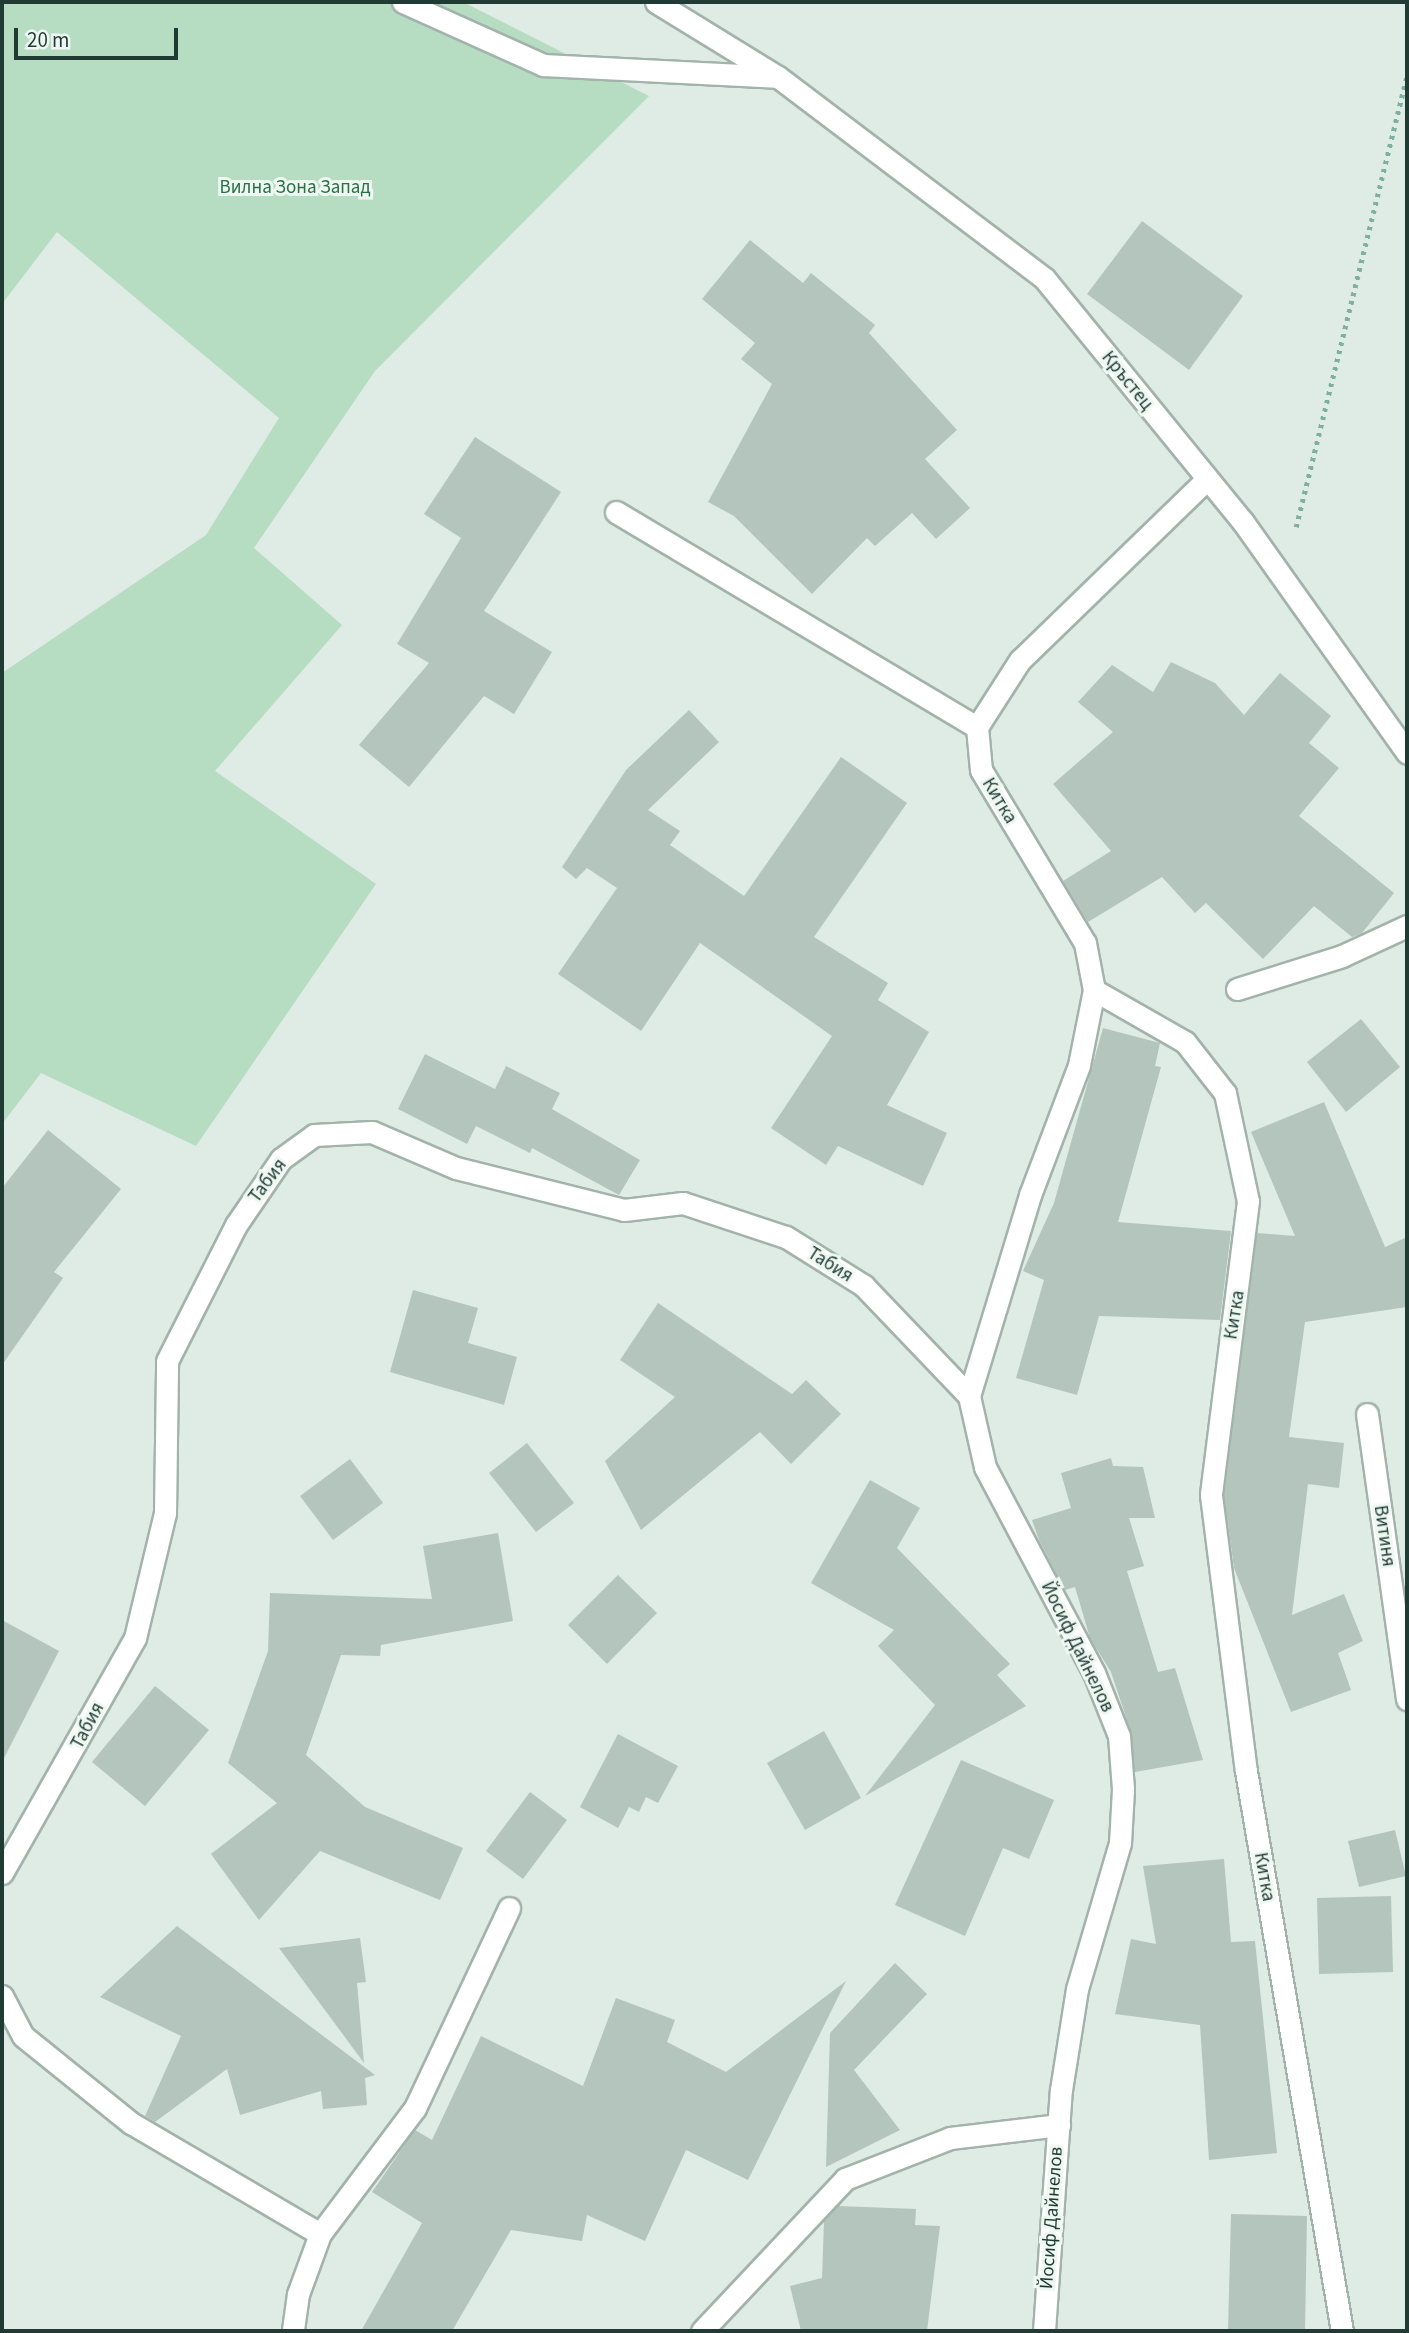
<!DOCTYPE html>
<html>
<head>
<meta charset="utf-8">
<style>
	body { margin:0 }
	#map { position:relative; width:1409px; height:2333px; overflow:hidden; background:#dfebe5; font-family:"Source Sans 3",sans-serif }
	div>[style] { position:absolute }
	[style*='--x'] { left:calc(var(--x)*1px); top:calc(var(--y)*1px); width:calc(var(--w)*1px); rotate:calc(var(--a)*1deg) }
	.green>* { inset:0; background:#b6ddc1 }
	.building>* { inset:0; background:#b4c5be }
	.path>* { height:4.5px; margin-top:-2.25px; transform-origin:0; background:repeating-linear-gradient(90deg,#7eafa0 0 3.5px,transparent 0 8.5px) }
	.roads { filter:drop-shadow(2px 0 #a2b3ac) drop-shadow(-2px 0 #a2b3ac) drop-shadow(0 2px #a2b3ac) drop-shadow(0 -2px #a2b3ac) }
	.service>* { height:21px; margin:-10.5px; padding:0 10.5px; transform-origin:10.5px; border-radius:10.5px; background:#fff }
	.minor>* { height:21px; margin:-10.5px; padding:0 10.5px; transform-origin:10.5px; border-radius:10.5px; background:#fff }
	span { translate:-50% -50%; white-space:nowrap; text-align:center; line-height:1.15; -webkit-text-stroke:6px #eff7f3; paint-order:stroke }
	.park-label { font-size:19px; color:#297246 }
	.street-label { font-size:19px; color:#1f3b34 }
	.frame { position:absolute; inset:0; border:4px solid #1f3b34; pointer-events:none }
	.scale { position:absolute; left:14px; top:28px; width:164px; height:32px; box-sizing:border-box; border:4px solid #1f3b34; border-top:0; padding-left:9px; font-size:21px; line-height:24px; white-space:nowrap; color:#1f3b34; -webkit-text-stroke:5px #eff7f3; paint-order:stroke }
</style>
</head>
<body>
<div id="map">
	<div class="green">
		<i style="clip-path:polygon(2px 2px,463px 2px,649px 96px,375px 371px,254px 548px,342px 625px,215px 771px,376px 884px,196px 1146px,41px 1073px,2px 1124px,2px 673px,206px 535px,279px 418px,57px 232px,2px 304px)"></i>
	</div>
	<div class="building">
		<i style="clip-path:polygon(1142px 221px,1243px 296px,1189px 370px,1087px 294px)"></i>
		<i style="clip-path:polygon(750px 240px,803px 283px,811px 273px,875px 325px,869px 333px,957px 430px,925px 459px,970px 508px,936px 539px,912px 513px,875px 546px,867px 538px,812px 594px,734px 516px,708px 502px,772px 384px,741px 359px,755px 343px,702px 299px)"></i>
		<i style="clip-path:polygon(475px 437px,561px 492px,484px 611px,552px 652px,514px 714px,484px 696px,409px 787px,359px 745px,429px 663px,397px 644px,461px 538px,424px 514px)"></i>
		<i style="clip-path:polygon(1171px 662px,1215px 683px,1244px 715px,1280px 673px,1331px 716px,1309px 743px,1339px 768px,1299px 816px,1394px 893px,1362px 933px,1352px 937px,1314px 906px,1263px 959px,1206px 903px,1195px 913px,1162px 877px,1088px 922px,1063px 881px,1111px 851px,1053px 784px,1113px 732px,1078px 702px,1112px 665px,1153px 692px)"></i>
		<i style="clip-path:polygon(689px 710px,719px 742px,648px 810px,680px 831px,670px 845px,744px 896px,841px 757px,907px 803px,814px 937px,888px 983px,878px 1000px,929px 1032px,887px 1105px,947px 1133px,923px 1186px,838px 1146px,826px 1165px,771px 1128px,832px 1036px,700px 943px,641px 1031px,558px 974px,617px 888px,587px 868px,576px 879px,562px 867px,626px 770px)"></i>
		<i style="clip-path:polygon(1361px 1019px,1400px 1067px,1346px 1112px,1307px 1062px)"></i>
		<i style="clip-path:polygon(1103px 1028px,1160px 1043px,1155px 1066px,1161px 1067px,1118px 1222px,1231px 1231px,1220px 1320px,1099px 1316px,1077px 1395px,1016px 1378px,1044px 1280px,1023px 1271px,1054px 1203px)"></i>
		<i style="clip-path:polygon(425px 1054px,495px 1089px,506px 1066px,560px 1093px,552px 1109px,640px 1160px,619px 1195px,532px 1148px,530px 1153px,476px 1126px,467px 1144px,398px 1109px)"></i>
		<i style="clip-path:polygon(1324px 1102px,1385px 1247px,1407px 1237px,1407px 1307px,1305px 1322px,1289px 1437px,1344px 1443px,1339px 1488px,1308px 1484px,1292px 1615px,1344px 1594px,1363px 1641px,1338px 1653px,1351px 1690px,1291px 1712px,1234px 1568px,1224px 1495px,1257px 1233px,1295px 1236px,1251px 1132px)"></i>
		<i style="clip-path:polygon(48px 1130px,121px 1189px,54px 1272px,63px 1278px,2px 1365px,2px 1188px)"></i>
		<i style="clip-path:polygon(413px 1290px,478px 1308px,468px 1343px,517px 1357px,504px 1405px,390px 1372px)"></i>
		<i style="clip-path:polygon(658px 1303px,792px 1394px,806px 1380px,841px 1414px,791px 1464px,760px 1432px,641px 1530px,605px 1461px,675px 1397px,620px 1360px)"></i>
		<i style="clip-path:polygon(527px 1443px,574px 1503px,536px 1532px,489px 1473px)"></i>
		<i style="clip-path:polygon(1111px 1458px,1113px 1466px,1143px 1467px,1155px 1518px,1129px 1518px,1144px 1566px,1127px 1571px,1158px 1672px,1175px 1668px,1203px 1760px,1135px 1772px,1131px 1732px,1111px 1672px,1090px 1638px,1075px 1587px,1065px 1590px,1039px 1540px,1032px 1520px,1071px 1508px,1061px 1473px)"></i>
		<i style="clip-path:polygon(350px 1459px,383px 1503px,333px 1540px,300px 1496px)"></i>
		<i style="clip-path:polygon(870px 1480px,920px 1508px,897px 1548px,1010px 1664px,997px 1675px,1026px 1706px,865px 1796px,935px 1705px,878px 1646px,894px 1630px,811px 1583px)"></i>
		<i style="clip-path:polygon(498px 1533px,513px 1621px,381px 1645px,380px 1656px,341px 1655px,306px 1755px,365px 1807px,463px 1848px,440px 1900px,320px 1851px,259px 1920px,211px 1854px,277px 1803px,228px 1763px,268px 1651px,270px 1593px,432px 1599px,423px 1546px)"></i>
		<i style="clip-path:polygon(618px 1575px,657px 1613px,607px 1664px,568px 1625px)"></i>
		<i style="clip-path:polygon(2px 1620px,59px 1651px,2px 1762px)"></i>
		<i style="clip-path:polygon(155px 1686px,209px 1730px,145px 1806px,92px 1762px)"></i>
		<i style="clip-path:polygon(824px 1731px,861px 1798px,805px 1830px,767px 1763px)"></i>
		<i style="clip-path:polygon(618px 1734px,678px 1766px,658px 1803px,646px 1797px,639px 1812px,629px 1807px,618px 1828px,580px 1807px)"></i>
		<i style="clip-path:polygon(961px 1760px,1054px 1800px,1029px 1859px,1003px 1848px,965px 1936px,895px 1905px)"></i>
		<i style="clip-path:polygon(530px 1792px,567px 1820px,523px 1879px,486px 1851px)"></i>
		<i style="clip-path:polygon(1395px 1830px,1406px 1876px,1359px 1887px,1348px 1841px)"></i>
		<i style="clip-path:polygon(1224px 1859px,1231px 1942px,1255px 1941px,1277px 2153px,1209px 2160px,1200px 2025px,1115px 2014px,1131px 1939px,1156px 1944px,1143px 1866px)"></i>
		<i style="clip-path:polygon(1391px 1896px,1393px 1972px,1319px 1974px,1317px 1898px)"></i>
		<i style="clip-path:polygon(177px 1926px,375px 2075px,365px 2078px,367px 2105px,323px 2109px,321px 2091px,240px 2115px,227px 2069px,155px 2122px,145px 2116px,181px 2036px,100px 1997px)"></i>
		<i style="clip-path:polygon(360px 1938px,366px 1982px,357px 1983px,364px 2063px,279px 1948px)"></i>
		<i style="clip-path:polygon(895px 1963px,927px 1994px,854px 2070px,900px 2130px,826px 2167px,830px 2033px)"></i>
		<i style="clip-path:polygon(846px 1981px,748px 2180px,686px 2150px,645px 2241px,587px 2215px,582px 2241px,511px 2230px,452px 2331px,361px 2331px,422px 2223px,372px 2192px,415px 2130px,432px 2140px,481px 2036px,583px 2086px,616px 1998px,675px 2020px,667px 2042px,726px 2072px)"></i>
		<i style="clip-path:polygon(838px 2206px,916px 2209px,915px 2225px,940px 2226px,927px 2331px,801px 2331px,790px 2286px,822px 2278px,824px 2221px)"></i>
		<i style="clip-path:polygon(1231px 2214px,1307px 2216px,1305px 2331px,1228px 2331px)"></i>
	</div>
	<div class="path">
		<i style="--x:1296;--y:527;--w:464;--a:-76.2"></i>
	</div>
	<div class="roads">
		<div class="service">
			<i style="--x:1237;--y:989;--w:110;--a:-17.4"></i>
			<i style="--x:1342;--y:956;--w:72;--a:-24.8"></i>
			<i style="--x:1367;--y:1414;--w:288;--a:82"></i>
		</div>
		<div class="minor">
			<i style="--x:403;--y:2;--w:154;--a:24.2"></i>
			<i style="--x:543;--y:65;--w:233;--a:2.9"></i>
			<i style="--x:656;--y:2;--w:143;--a:31.6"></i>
			<i style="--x:778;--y:77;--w:333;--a:37.1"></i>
			<i style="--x:1044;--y:278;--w:315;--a:50.8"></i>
			<i style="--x:1243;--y:522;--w:283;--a:54.6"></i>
			<i style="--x:1207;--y:479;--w:260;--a:135.9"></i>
			<i style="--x:1020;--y:660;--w:80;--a:122.7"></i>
			<i style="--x:977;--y:727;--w:43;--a:84.7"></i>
			<i style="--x:981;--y:770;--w:202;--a:59"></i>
			<i style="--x:1085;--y:943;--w:48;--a:79.2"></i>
			<i style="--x:1094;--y:990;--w:105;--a:29.7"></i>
			<i style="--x:1185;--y:1042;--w:65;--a:51.9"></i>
			<i style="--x:1225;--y:1093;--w:110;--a:78"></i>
			<i style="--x:1248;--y:1201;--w:296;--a:97.2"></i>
			<i style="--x:1211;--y:1495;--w:278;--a:82.8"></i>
			<i style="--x:1246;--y:1771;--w:568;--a:80.27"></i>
			<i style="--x:616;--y:512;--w:420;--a:30.8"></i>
			<i style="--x:2;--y:1873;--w:270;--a:-60.5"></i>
			<i style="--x:135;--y:1638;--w:129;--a:-76.5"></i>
			<i style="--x:165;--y:1513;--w:152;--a:-89.2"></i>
			<i style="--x:167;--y:1361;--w:153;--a:-63.1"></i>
			<i style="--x:236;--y:1225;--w:80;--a:-55.7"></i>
			<i style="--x:281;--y:1159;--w:41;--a:-36"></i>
			<i style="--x:314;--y:1135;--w:58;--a:-3"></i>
			<i style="--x:372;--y:1132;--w:91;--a:23.2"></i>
			<i style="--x:456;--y:1168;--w:173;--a:14"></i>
			<i style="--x:624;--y:1210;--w:59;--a:-6.8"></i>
			<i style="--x:683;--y:1203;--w:108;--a:18.3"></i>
			<i style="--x:786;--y:1237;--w:92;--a:32.1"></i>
			<i style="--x:864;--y:1286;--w:152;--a:46.3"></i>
			<i style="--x:2;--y:1996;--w:45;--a:62.3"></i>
			<i style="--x:23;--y:2036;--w:139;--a:38.9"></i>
			<i style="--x:131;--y:2123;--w:219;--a:30.4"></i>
			<i style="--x:320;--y:2234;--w:64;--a:110.1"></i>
			<i style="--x:298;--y:2294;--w:37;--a:98"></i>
			<i style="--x:320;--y:2234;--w:158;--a:-53"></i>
			<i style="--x:415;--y:2108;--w:221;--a:-64.8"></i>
			<i style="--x:702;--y:2331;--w:209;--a:-46.7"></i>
			<i style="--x:845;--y:2179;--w:113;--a:-21.3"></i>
			<i style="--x:950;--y:2138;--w:110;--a:-6.8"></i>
			<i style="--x:1044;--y:2331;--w:242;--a:-86"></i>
			<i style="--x:1061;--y:2090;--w:102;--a:-81"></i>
			<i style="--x:1077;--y:1989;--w:152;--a:-73.6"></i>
			<i style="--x:1120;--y:1843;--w:54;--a:-86.8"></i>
			<i style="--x:1123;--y:1789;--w:53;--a:-94.3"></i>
			<i style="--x:1119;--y:1736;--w:68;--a:-111.6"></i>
			<i style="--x:1094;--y:1673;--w:233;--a:-117.9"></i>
			<i style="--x:985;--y:1467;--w:73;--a:-102.7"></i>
			<i style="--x:969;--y:1396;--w:210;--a:-73.1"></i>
			<i style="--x:1030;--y:1195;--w:139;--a:-69.3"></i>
			<i style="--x:1079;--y:1065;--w:76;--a:-78.7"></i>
		</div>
	</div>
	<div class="park-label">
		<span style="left:295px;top:188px">Вилна Зона Запад</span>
	</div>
	<div class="street-label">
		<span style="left:1127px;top:381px;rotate:51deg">Кръстец</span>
		<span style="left:999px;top:801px;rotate:59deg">Китка</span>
		<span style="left:268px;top:1181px;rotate:-53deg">Табия</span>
		<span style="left:830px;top:1265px;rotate:32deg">Табия</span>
		<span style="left:1235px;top:1315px;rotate:-81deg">Китка</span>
		<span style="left:1384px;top:1536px;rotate:82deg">Витиня</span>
		<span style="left:1077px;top:1647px;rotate:64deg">Йосиф Дайнелов</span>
		<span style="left:88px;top:1726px;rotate:-62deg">Табия</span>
		<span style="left:1264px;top:1877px;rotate:80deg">Китка</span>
		<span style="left:1052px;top:2218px;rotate:-86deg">Йосиф Дайнелов</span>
	</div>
	<div class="frame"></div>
	<div class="scale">20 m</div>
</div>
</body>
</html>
